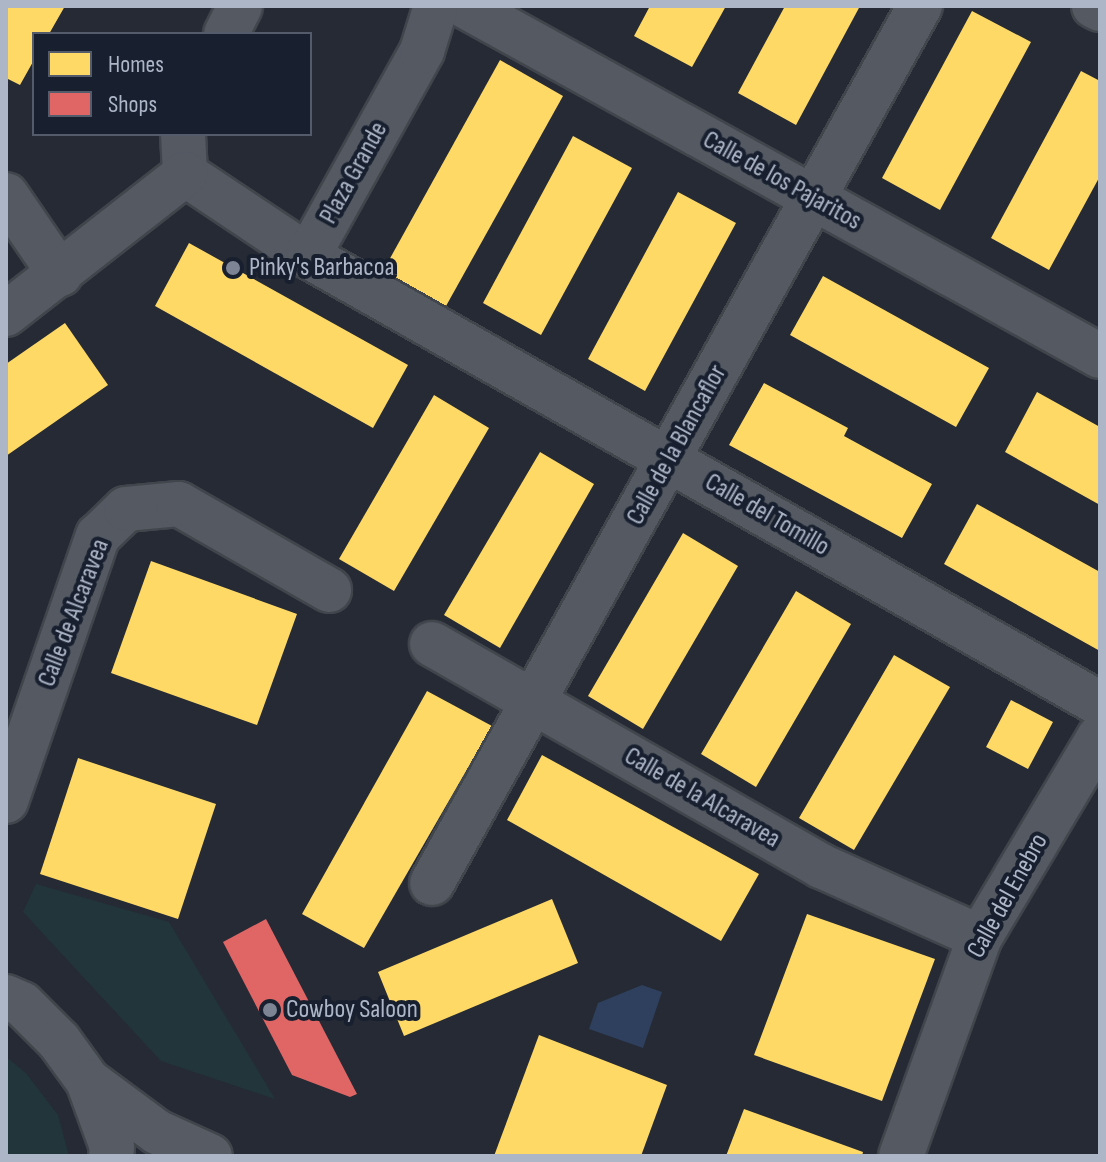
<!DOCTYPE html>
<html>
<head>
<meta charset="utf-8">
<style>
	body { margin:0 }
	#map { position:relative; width:1106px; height:1162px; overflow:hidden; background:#252a34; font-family:"Sofia Sans Condensed",sans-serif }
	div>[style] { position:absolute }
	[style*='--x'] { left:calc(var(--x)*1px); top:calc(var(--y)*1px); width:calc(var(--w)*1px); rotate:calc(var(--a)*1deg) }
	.green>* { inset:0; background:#22353a }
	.water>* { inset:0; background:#2e405d }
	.homes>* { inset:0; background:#ffd966 }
	.shops>* { inset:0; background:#e06666 }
	.roads { filter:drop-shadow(2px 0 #41454c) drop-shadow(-2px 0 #41454c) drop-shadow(0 2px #41454c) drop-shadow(0 -2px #41454c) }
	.minor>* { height:44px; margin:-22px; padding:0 22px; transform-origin:22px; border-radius:22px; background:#545962 }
	.major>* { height:44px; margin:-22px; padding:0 22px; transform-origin:22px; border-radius:22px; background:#575c64 }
	.dots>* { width:22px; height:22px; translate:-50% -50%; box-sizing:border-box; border:4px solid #18202f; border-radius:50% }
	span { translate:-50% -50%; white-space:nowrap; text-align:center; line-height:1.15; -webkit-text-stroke:8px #18202f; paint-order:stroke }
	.street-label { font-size:26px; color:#adb6c7 }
	.poi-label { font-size:26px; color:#adb6c7 }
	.left { translate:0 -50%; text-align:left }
	.frame { position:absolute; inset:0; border:8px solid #adb6c7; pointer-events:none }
	.legend { position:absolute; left:32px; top:32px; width:280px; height:104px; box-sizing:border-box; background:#18202f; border:2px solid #545c6c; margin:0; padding:10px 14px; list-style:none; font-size:24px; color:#adb6c7 }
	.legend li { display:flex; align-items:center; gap:16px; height:40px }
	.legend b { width:40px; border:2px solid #545c6c }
</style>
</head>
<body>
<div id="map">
	<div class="green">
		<i style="clip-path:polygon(36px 884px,169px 922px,275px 1099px,161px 1061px,23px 912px)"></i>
		<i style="clip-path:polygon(6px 1057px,26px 1073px,58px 1115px,69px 1156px,6px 1156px)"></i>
	</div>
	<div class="water">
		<i style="clip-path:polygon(642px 985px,662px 992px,643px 1048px,589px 1029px,598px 1003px)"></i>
	</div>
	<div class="homes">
		<i style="clip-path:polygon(6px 6px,65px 6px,49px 34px,34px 34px,34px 60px,20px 85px,6px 78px)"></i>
		<i style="clip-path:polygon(650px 6px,726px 6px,692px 67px,634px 36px)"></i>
		<i style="clip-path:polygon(785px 6px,860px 6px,796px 125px,738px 93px)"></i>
		<i style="clip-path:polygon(972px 11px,1031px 42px,940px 210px,882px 178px)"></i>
		<i style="clip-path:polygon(500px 60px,563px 96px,441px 315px,378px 280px)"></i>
		<i style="clip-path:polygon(1081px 71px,1100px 81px,1100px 176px,1049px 270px,991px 238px)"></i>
		<i style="clip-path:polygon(573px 136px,632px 168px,541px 335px,483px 303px)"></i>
		<i style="clip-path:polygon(678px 192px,736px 223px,645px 391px,588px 359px)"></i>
		<i style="clip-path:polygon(189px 243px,408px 365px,373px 428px,155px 306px)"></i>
		<i style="clip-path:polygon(823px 276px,989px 368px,956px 427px,790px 335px)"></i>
		<i style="clip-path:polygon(65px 323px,108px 385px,6px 456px,6px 364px)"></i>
		<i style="clip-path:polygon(764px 383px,848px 428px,844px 436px,932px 484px,902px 538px,729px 445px)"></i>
		<i style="clip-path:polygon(1037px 392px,1100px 427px,1100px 505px,1005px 452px)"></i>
		<i style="clip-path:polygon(434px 395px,489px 428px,394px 591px,339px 559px)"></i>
		<i style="clip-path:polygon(540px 452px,594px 484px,500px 648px,444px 615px)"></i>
		<i style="clip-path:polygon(977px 504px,1100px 572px,1100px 651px,944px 564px)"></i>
		<i style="clip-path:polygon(683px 533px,738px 566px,643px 729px,588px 696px)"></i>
		<i style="clip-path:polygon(151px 561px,297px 614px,257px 725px,111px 673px)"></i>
		<i style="clip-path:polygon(796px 591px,851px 624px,756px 787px,701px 754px)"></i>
		<i style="clip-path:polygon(894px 655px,950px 687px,854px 850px,799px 818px)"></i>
		<i style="clip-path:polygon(427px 691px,492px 726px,364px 948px,302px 914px)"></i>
		<i style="clip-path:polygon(1011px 700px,1053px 722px,1028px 769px,986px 747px)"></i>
		<i style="clip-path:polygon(542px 755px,759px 874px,721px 941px,507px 820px)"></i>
		<i style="clip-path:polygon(78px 758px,216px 804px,178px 919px,40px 874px)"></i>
		<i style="clip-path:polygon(552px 899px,578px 963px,404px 1036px,378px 972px)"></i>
		<i style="clip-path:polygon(807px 914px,935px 959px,882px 1101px,754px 1055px)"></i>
		<i style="clip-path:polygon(539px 1035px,667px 1085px,641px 1156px,494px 1156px)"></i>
		<i style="clip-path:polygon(744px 1109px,863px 1152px,862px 1156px,726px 1156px)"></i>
	</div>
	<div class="shops">
		<i style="clip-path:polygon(266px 919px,357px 1094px,350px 1097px,292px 1075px,223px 942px)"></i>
	</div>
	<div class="roads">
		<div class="minor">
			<i style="--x:465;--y:6;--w:725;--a:28.86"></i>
			<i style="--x:1094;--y:6;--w:7;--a:27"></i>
			<i style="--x:226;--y:34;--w:31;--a:-63"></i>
			<i style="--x:183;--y:134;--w:40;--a:87.1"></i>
			<i style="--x:185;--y:174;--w:148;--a:33.7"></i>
			<i style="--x:308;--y:256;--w:910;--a:29.49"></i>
			<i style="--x:6;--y:195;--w:96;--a:55.6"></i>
			<i style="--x:308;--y:256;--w:235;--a:-60.9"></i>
			<i style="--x:422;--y:51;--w:47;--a:-72.7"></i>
			<i style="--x:6;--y:314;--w:227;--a:-38"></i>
			<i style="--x:432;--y:644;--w:448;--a:29.7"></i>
			<i style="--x:821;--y:866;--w:174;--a:24.1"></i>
			<i style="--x:6;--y:801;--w:281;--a:-70.9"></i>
			<i style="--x:98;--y:536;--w:39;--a:-44"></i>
			<i style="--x:126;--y:509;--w:53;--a:-5.4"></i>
			<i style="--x:179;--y:504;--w:173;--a:29.8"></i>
			<i style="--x:432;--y:883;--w:1004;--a:-60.91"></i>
			<i style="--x:901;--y:1156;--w:233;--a:-70.2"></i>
			<i style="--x:980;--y:937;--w:234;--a:-59.2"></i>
		</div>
		<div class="major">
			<i style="--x:6;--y:997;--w:17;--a:24"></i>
			<i style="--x:22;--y:1004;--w:52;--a:45"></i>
			<i style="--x:59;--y:1041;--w:49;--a:54.1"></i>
			<i style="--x:88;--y:1081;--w:70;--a:70"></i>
			<i style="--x:112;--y:1147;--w:9;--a:96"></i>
			<i style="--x:88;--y:1081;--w:86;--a:36.5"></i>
			<i style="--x:157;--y:1132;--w:58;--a:24.4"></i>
		</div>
	</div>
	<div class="dots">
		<i style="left:233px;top:268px;background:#7d8594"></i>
		<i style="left:270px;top:1010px;background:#7d8594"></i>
	</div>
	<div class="street-label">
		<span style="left:354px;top:173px;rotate:-61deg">Plaza Grande</span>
		<span style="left:782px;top:181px;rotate:29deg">Calle de los Pajaritos</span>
		<span style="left:677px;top:445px;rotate:-61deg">Calle de la Blancaflor</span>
		<span style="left:767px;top:515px;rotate:30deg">Calle del Tomillo</span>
		<span style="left:74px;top:613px;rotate:-69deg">Calle de Alcaravea</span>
		<span style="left:702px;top:798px;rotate:30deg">Calle de la Alcaravea</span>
		<span style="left:1008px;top:896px;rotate:-61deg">Calle del Enebro</span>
	</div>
	<div class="poi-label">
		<span class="left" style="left:249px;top:268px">Pinky's Barbacoa</span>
		<span class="left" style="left:286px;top:1010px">Cowboy Saloon</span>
	</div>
	<div class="frame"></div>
	<ul class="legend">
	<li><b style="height:22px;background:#ffd966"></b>Homes</li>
	<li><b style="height:22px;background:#e06666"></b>Shops</li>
	</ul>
</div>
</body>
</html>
